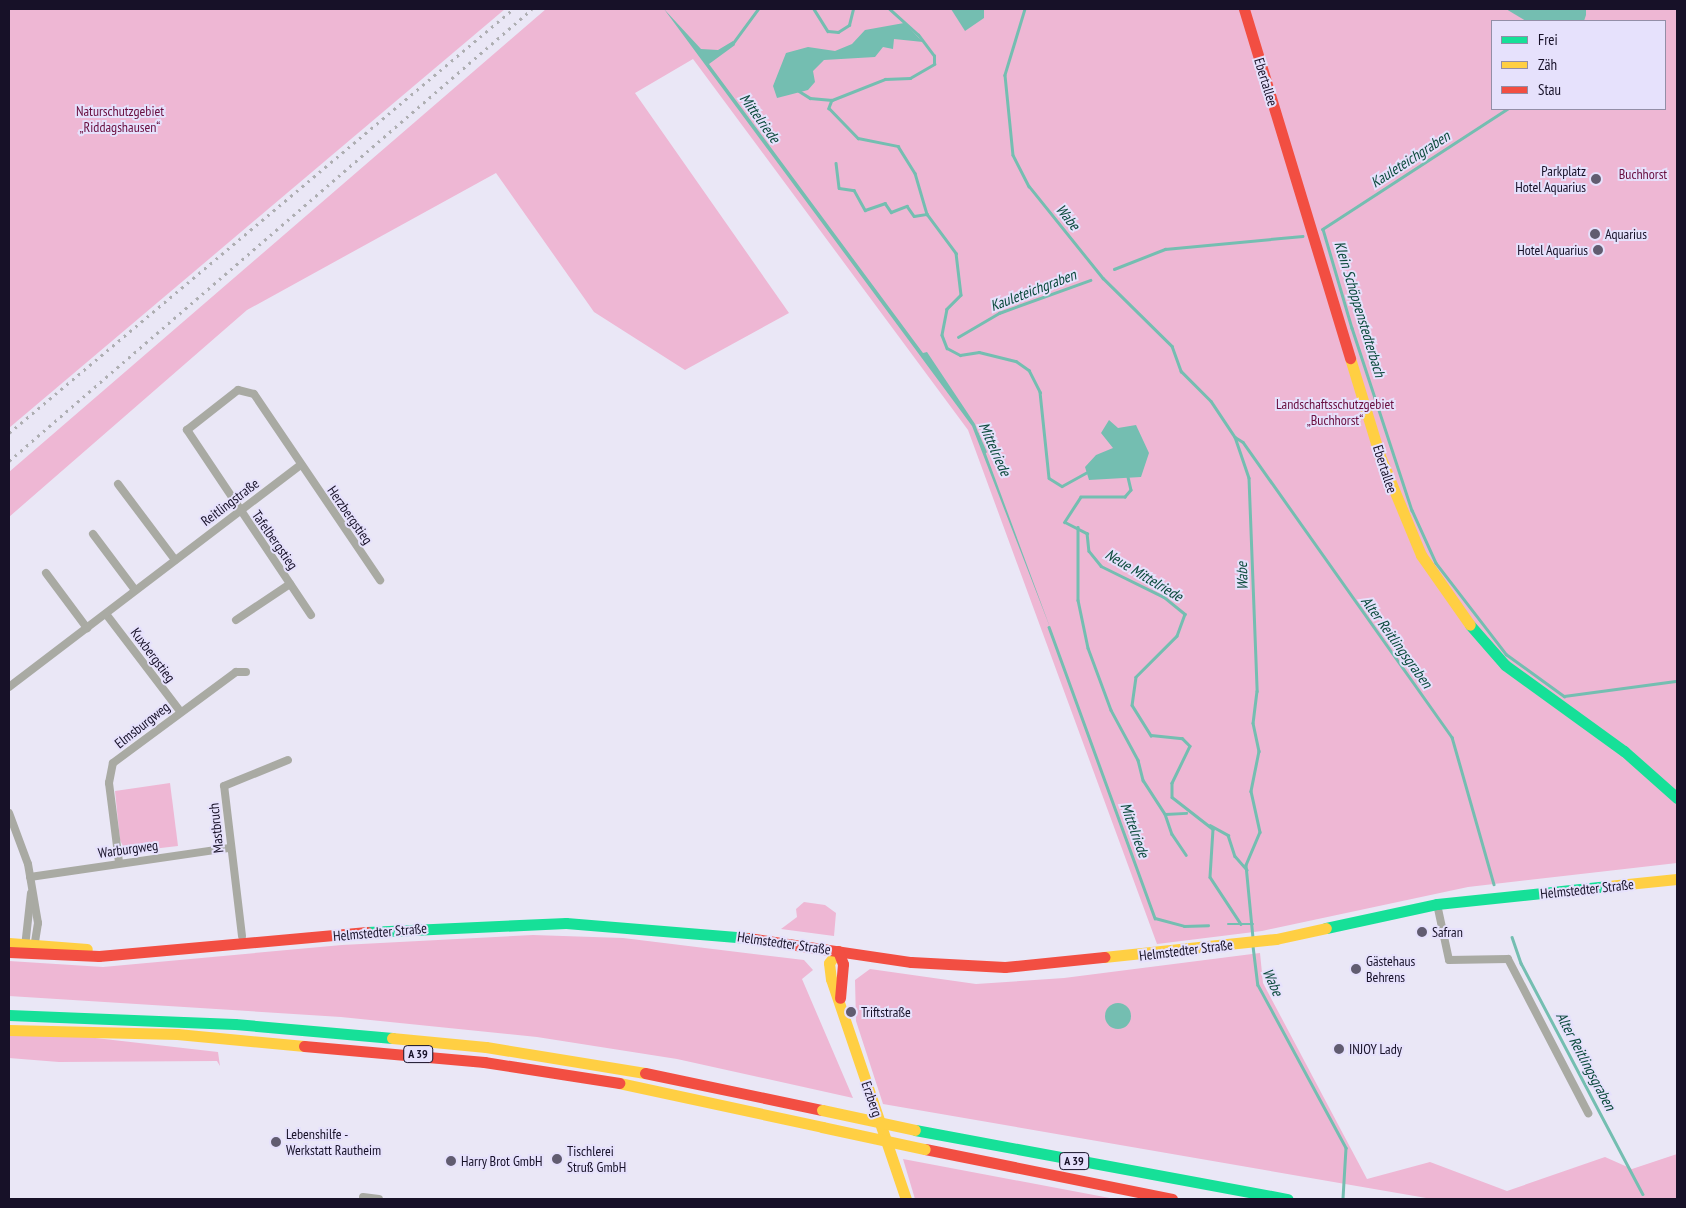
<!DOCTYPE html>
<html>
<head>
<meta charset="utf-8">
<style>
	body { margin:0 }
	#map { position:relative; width:1686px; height:1208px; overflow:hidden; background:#eae7f6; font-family:"PT Sans Narrow",sans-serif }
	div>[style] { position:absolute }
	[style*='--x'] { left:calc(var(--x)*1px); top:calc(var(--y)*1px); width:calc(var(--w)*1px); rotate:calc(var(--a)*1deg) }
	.green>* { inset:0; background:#eeb7d4 }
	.water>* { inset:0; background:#74beb1 }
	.round { border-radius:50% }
	.stream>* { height:2.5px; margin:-1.25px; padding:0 1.25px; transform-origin:1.25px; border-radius:1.25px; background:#74beb1 }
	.street>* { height:8px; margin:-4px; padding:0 4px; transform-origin:4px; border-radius:4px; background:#a9aaa3 }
	.fast>* { height:11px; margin:-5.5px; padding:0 5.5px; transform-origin:5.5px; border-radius:5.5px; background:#16e098 }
	.slow>* { height:11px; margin:-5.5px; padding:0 5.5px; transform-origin:5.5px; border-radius:5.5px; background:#ffcf43 }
	.jam>* { height:11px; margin:-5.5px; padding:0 5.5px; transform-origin:5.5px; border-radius:5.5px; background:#f24e42 }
	.rail>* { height:2.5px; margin-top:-1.25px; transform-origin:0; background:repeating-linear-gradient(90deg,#aeaeb2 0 2.5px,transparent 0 7.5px) }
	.slow-bridge>* { height:11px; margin:-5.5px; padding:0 5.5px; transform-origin:5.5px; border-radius:5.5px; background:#ffcf43 }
	.dots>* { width:14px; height:14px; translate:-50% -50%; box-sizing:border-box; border:2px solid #e6e1fc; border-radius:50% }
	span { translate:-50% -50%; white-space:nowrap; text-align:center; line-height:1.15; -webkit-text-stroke:4px #e6e1fc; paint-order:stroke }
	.shield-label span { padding:1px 4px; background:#e6e1fc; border:1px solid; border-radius:4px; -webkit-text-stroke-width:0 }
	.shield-label { font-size:12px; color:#171128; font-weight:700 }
	.street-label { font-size:14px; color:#171128 }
	.park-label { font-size:14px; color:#690e3f }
	.poi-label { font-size:14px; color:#171128 }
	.right { translate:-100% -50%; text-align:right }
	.left { translate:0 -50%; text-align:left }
	.water-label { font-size:15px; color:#0b4a3c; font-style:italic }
	.frame { position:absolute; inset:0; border:10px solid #171128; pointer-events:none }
	.legend { position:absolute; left:1491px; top:20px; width:175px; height:90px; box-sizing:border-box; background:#e6e1fc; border:1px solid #938ea7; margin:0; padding:6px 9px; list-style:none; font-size:15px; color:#171128 }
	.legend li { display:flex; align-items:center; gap:10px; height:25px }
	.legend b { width:25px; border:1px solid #938ea7 }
</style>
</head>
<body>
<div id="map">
	<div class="green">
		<i style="clip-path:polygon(9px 9px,505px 9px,9px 428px)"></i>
		<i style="clip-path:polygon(evenodd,546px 9px,1677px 9px,1677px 863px,1468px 887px,1262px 931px,1157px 944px,968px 430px,693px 59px,635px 93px,789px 313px,685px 370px,594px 312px,496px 173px,247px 310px,9px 517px,9px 472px,546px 9px,1492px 21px,1665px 21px,1665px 109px,1492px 109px,1492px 21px)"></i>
		<i style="clip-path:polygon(170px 783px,178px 846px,126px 852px,120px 840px,115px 791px)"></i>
		<i style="clip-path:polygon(804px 902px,825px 905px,836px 913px,834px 936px,781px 929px,797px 917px,796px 909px)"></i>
		<i style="clip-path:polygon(533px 935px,623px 938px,804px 960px,813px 970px,802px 979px,853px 1098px,677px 1059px,537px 1037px,341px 1017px,9px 996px,9px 961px,103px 967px,342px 945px)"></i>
		<i style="clip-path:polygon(1260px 953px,1263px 983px,1367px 1179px,1430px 1162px,1507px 1191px,1605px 1157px,1632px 1169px,1677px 1154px,1677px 1199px,1432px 1199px,883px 1104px,856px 1021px,855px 980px,870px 969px,976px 984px,1064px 978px)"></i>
		<i style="clip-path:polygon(9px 1035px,78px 1036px,218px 1052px,220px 1066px,217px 1061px,59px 1062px,9px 1058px)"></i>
		<i style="clip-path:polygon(903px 1159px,1115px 1199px,915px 1199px)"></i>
	</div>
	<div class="water">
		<i style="clip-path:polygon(664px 9px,701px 49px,718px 50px,733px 41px,735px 45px,709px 64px,923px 353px,927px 352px,975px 424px,1051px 630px,972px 426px)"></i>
		<i style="clip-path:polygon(951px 9px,984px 9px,984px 18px,965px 31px)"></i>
		<i style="clip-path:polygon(1506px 9px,1586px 9px,1586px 15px,1584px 21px,1526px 21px)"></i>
		<i style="clip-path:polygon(904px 23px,923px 42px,894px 39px,893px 49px,883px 47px,875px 57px,824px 60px,813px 71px,815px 82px,808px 90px,777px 98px,773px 86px,786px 53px,808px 47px,835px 51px,852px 44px,865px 30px)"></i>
		<i style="clip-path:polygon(1109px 420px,1118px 428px,1136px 425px,1149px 453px,1141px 477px,1089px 480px,1085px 467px,1096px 455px,1113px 448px,1101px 433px)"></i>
		<i class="round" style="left:1105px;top:1003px;width:26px;height:26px"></i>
	</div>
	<div class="stream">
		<i style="--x:814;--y:9;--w:26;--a:58"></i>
		<i style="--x:828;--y:31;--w:10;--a:6"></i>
		<i style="--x:838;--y:32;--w:13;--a:-32"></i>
		<i style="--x:849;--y:25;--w:16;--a:-76"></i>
		<i style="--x:1025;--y:9;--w:69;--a:106.9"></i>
		<i style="--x:1005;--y:75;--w:80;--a:84.3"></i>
		<i style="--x:1013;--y:155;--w:35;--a:63"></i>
		<i style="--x:1029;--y:186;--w:118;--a:51.2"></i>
		<i style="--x:1103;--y:278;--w:97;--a:44.6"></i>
		<i style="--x:1172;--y:346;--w:27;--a:70"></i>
		<i style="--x:1181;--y:371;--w:42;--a:45"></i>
		<i style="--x:1211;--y:401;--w:43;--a:56.3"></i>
		<i style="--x:1235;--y:437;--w:43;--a:71.1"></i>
		<i style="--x:1249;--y:478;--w:213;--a:87.8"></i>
		<i style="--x:1257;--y:691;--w:32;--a:97"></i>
		<i style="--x:1253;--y:723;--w:29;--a:78"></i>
		<i style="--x:1259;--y:751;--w:41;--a:101.3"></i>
		<i style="--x:1251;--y:791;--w:42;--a:77.6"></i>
		<i style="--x:1260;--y:832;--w:36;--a:113"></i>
		<i style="--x:1246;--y:865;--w:73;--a:84.5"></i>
		<i style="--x:733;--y:43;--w:42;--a:-53.7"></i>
		<i style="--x:799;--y:91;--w:13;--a:32"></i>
		<i style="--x:810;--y:98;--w:22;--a:5"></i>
		<i style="--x:832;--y:100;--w:57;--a:-21.6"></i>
		<i style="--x:885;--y:79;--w:25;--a:-2"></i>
		<i style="--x:910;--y:78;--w:28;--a:-30"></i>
		<i style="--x:934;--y:64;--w:8;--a:-90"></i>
		<i style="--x:934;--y:56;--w:26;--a:-127"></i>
		<i style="--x:918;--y:35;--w:39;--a:-138"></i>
		<i style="--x:832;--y:100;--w:9;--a:111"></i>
		<i style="--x:829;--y:108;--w:42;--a:46"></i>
		<i style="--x:858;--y:138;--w:41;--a:11.3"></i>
		<i style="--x:898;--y:146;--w:32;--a:58"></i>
		<i style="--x:915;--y:173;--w:43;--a:73.7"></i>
		<i style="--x:927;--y:214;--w:49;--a:53.4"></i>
		<i style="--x:956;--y:253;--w:42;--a:83.2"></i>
		<i style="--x:961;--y:295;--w:20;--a:135"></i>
		<i style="--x:947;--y:309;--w:26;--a:101"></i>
		<i style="--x:942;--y:335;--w:14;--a:69"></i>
		<i style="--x:947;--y:348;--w:15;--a:28"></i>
		<i style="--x:960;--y:355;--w:19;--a:-9"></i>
		<i style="--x:979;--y:352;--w:38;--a:14"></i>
		<i style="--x:1016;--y:361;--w:16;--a:35"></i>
		<i style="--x:1029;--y:370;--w:25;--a:63"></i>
		<i style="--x:1040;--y:392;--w:86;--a:84"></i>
		<i style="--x:1049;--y:478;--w:15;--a:32"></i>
		<i style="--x:1062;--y:486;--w:31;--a:-29"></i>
		<i style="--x:1508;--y:109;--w:221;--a:147"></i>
		<i style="--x:1323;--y:229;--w:103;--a:73.7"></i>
		<i style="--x:1352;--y:328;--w:192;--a:71.8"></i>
		<i style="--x:1412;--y:510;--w:58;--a:65.6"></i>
		<i style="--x:1436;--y:563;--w:115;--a:52.4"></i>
		<i style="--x:1506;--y:654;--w:72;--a:35.9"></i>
		<i style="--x:1564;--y:696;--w:114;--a:-7.6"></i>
		<i style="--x:836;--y:163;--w:25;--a:83"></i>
		<i style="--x:839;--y:188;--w:15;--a:8"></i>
		<i style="--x:854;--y:190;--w:23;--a:61"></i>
		<i style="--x:865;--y:210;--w:21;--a:-19"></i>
		<i style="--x:885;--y:203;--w:11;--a:56"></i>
		<i style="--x:891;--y:212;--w:17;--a:-21"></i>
		<i style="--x:907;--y:206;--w:12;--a:55"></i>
		<i style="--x:914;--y:216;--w:13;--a:-9"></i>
		<i style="--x:1114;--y:269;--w:55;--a:-21.4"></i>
		<i style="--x:1165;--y:249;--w:138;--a:-5.4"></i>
		<i style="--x:958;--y:337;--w:48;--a:-30.3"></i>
		<i style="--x:999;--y:313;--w:97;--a:-19.9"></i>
		<i style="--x:977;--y:433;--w:20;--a:66"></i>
		<i style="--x:1235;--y:437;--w:9;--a:32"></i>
		<i style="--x:1243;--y:442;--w:362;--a:54.7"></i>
		<i style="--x:1452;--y:737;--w:153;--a:74.1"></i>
		<i style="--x:1128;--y:477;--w:13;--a:77"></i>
		<i style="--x:1131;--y:490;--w:9;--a:131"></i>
		<i style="--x:1125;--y:497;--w:44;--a:180"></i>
		<i style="--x:1081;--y:497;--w:30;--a:123"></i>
		<i style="--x:1065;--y:522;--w:25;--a:27"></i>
		<i style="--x:1087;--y:533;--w:18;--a:84"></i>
		<i style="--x:1089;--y:551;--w:19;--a:51"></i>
		<i style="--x:1101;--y:566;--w:70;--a:26.2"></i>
		<i style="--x:1164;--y:597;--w:27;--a:39"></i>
		<i style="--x:1185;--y:614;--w:23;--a:110"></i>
		<i style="--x:1177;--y:636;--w:58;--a:135"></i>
		<i style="--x:1136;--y:677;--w:28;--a:98"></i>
		<i style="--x:1132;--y:705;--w:36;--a:58"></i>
		<i style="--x:1151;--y:735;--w:31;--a:6"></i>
		<i style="--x:1182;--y:738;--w:11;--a:45"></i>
		<i style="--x:1190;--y:746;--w:41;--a:115.9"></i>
		<i style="--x:1172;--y:783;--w:14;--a:90"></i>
		<i style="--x:1172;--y:797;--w:52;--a:38"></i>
		<i style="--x:1213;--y:829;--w:48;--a:93.6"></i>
		<i style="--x:1210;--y:877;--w:56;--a:56.6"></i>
		<i style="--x:1078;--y:527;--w:73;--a:90"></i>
		<i style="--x:1078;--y:600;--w:49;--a:78.2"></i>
		<i style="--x:1088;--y:648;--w:66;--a:69.6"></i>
		<i style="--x:1111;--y:710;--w:57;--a:61.6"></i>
		<i style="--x:1138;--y:760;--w:21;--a:76"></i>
		<i style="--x:1143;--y:780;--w:40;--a:57.1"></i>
		<i style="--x:1165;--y:814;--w:21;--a:-3"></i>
		<i style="--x:1049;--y:627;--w:310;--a:70"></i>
		<i style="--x:1155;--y:918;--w:30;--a:15"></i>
		<i style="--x:1184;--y:926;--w:24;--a:-2"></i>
		<i style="--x:1165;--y:814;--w:21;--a:71"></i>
		<i style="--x:1172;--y:834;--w:25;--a:56"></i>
		<i style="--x:1210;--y:825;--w:21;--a:29"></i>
		<i style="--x:1228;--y:835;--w:22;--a:72"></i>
		<i style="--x:1235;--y:856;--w:18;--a:49"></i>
		<i style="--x:1228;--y:924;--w:25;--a:0"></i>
		<i style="--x:1512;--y:937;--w:28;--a:71"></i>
		<i style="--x:1521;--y:963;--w:261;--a:62.2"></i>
		<i style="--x:1253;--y:946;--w:39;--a:83"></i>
		<i style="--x:1258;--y:985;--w:185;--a:61.6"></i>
		<i style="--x:1346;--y:1148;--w:51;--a:93.4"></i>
	</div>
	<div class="street">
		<i style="--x:118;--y:484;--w:95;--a:53.1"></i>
		<i style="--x:93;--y:534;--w:70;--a:53.1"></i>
		<i style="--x:46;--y:573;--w:69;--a:53.3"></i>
		<i style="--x:106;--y:614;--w:122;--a:52.7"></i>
		<i style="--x:311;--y:615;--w:223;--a:-123.8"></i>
		<i style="--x:187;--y:430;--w:65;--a:-38.1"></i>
		<i style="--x:238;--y:390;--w:16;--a:14"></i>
		<i style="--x:254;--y:394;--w:225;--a:55.9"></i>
		<i style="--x:236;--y:620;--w:65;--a:-33.7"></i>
		<i style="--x:9;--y:687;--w:366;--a:-37.3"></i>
		<i style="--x:9;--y:813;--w:54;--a:69.6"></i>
		<i style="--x:28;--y:864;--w:60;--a:80.4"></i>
		<i style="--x:38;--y:923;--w:24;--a:99"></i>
		<i style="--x:119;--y:862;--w:80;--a:-97.2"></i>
		<i style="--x:109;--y:783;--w:20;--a:-79"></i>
		<i style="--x:113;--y:763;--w:153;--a:-36.5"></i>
		<i style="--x:236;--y:672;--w:10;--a:0"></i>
		<i style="--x:30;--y:877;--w:202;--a:-8.3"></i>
		<i style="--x:1437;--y:904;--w:57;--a:77.9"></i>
		<i style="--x:1449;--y:960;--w:59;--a:-1"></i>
		<i style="--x:1508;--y:959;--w:174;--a:62.5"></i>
		<i style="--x:242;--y:936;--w:151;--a:-96.8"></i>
		<i style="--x:224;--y:786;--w:69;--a:-22.1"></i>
		<i style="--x:25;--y:947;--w:54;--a:-83.7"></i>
		<i style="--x:363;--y:1197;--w:16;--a:7"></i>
	</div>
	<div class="fast">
		<i style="--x:1470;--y:625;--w:53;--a:48.8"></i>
		<i style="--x:1505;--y:665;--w:147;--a:35.9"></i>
		<i style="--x:1624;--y:751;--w:71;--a:41.6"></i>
		<i style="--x:1326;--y:928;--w:114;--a:-12.2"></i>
		<i style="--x:1437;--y:904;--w:172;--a:-6"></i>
		<i style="--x:367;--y:932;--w:199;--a:-2.6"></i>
		<i style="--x:566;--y:923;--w:183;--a:4.7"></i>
		<i style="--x:9;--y:1015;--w:226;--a:2.3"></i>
		<i style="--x:235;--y:1024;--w:158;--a:5.1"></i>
		<i style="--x:915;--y:1130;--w:379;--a:10.5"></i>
	</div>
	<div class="slow">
		<i style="--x:1350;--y:358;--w:102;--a:73"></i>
		<i style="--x:1380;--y:456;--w:107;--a:67.5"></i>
		<i style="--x:1421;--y:555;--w:85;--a:55"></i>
		<i style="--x:1608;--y:886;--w:69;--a:-5.8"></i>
		<i style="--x:9;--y:943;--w:78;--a:4.4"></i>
		<i style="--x:838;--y:951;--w:15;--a:127"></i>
		<i style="--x:829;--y:963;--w:16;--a:83"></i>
		<i style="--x:831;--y:979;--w:232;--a:71.2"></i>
		<i style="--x:1104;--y:957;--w:173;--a:-6"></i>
		<i style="--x:1276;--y:939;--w:51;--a:-12.4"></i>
		<i style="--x:9;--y:1030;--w:168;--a:1.4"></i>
		<i style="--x:177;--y:1034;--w:128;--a:5.4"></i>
		<i style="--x:392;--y:1038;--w:94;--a:5.5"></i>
		<i style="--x:486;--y:1047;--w:161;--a:9.3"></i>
		<i style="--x:619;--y:1083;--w:208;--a:12.2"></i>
	</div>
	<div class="jam">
		<i style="--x:1244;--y:9;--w:365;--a:73.1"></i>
		<i style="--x:748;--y:938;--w:165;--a:8.4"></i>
		<i style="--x:911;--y:962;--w:94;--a:3"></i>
		<i style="--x:1005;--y:967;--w:100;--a:-5.8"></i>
		<i style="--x:838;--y:951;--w:14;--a:69"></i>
		<i style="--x:843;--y:964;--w:34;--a:95"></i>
		<i style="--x:9;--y:952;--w:90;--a:2.5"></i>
		<i style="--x:99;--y:956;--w:269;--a:-5.1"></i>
		<i style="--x:304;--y:1046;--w:181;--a:5.1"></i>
		<i style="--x:484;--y:1062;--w:137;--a:8.8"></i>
		<i style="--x:645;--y:1073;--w:181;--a:11.8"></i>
		<i style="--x:925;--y:1149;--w:252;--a:11.4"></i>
	</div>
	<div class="rail">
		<i style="--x:9;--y:433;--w:659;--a:-40.07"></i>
		<i style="--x:9;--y:461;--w:691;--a:-40.84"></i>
	</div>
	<div class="slow-bridge">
		<i style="--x:822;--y:1110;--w:95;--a:12.1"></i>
		<i style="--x:822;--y:1127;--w:105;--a:12.1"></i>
	</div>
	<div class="dots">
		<i style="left:1596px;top:179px;background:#615c70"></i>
		<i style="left:1595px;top:234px;background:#615c70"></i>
		<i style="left:1598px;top:250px;background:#615c70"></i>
		<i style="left:1422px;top:932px;background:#615c70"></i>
		<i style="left:1356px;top:969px;background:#615c70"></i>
		<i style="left:851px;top:1012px;background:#615c70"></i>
		<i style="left:1339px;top:1049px;background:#615c70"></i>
		<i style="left:276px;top:1142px;background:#615c70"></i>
		<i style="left:557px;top:1159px;background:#615c70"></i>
		<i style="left:451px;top:1161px;background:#615c70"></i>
	</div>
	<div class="shield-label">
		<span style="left:418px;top:1054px">A 39</span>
		<span style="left:1074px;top:1161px">A 39</span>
	</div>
	<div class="street-label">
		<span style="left:1266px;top:82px;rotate:73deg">Ebertallee</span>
		<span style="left:1385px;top:469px;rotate:72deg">Ebertallee</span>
		<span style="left:230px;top:502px;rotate:-37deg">Reitlingstraße</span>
		<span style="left:350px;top:515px;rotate:55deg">Herzbergstieg</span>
		<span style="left:275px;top:540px;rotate:55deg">Tafelbergstieg</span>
		<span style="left:153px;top:655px;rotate:53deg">Kuxbergstieg</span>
		<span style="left:142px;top:725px;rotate:-38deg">Elmsburgweg</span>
		<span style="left:216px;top:828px;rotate:-96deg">Mastbruch</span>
		<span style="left:128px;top:849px;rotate:-8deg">Warburgweg</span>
		<span style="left:1587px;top:889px;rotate:-6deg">Helmstedter Straße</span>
		<span style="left:380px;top:932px;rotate:-5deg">Helmstedter Straße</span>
		<span style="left:784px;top:943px;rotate:8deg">Helmstedter Straße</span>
		<span style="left:1186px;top:950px;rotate:-7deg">Helmstedter Straße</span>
		<span style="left:872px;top:1099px;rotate:71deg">Erzberg</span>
	</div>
	<div class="park-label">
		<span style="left:120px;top:119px">Naturschutzgebiet<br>„Riddagshausen“</span>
		<span style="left:1643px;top:174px">Buchhorst</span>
		<span style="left:1335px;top:412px">Landschaftsschutzgebiet<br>„Buchhorst“</span>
	</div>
	<div class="poi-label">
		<span class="right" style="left:1586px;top:179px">Parkplatz<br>Hotel Aquarius</span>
		<span class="left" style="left:1605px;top:234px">Aquarius</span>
		<span class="right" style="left:1588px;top:250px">Hotel Aquarius</span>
		<span class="left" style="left:1432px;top:932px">Safran</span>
		<span class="left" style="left:1366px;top:969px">Gästehaus<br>Behrens</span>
		<span class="left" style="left:861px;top:1012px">Triftstraße</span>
		<span class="left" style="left:1349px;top:1049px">INJOY Lady</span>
		<span class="left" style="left:286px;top:1142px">Lebenshilfe -<br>Werkstatt Rautheim</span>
		<span class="left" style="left:567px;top:1159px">Tischlerei<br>Struß GmbH</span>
		<span class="left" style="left:461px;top:1161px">Harry Brot GmbH</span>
	</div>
	<div class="water-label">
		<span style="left:760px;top:118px;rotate:54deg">Mittelriede</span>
		<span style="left:1410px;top:159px;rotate:-33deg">Kauleteichgraben</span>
		<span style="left:1068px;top:217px;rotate:51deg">Wabe</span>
		<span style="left:1033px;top:290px;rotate:-21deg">Kauleteichgraben</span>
		<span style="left:1360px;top:309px;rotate:73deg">Klein Schöppenstedterbach</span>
		<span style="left:995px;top:449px;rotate:66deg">Mittelriede</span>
		<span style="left:1144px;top:575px;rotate:31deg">Neue Mittelriede</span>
		<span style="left:1242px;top:576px;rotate:-92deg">Wabe</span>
		<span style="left:1397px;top:642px;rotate:54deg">Alter Reitlingsgraben</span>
		<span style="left:1135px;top:830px;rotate:70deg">Mittelriede</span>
		<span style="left:1273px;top:982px;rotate:66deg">Wabe</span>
		<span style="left:1586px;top:1061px;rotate:62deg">Alter Reitlingsgraben</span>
	</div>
	<div class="frame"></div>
	<ul class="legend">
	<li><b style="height:6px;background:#16e098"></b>Frei</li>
	<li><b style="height:6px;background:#ffcf43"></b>Zäh</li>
	<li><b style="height:6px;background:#f24e42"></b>Stau</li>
	</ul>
</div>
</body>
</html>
